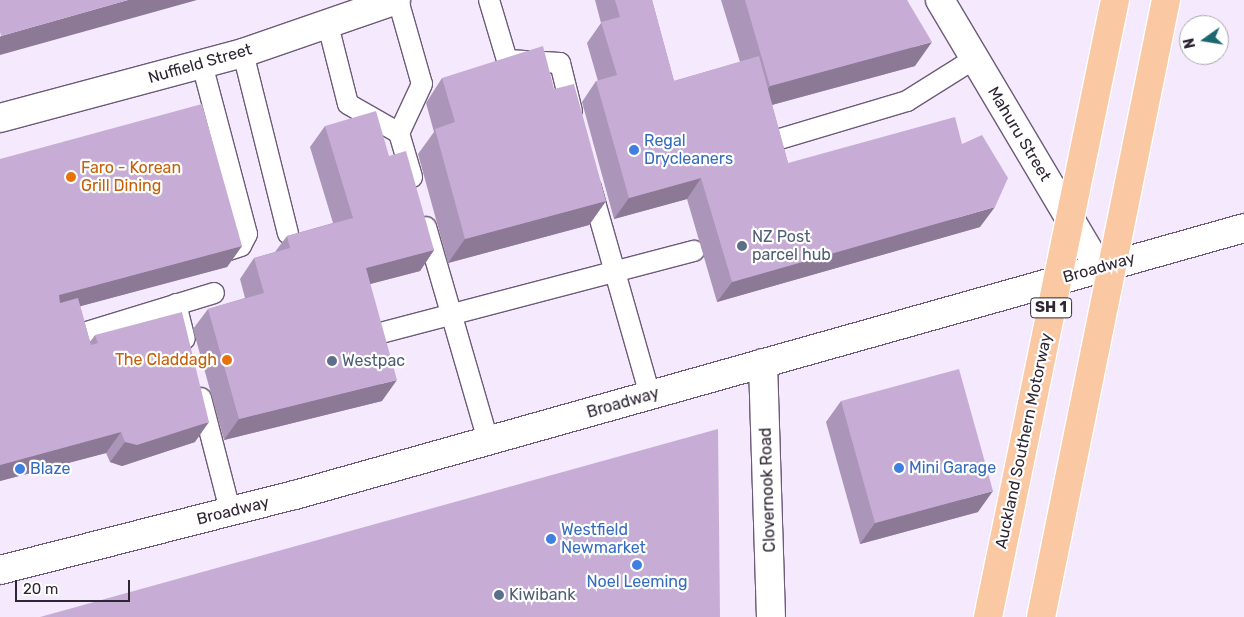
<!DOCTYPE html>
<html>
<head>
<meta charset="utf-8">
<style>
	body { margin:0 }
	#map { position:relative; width:1244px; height:617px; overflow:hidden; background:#f5e9fd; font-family:Rubik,sans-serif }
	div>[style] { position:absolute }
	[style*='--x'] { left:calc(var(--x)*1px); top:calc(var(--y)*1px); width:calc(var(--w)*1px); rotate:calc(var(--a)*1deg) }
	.roads { filter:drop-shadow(1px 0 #6d5b78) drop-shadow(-1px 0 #6d5b78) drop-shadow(0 1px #6d5b78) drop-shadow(0 -1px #6d5b78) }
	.lane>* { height:20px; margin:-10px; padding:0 10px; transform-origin:10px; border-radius:10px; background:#fff }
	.street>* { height:28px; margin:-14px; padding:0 14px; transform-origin:14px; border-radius:14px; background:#fff }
	.secondary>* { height:28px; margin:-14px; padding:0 14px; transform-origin:14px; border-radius:14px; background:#fff }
	.bridges { filter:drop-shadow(1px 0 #fff) drop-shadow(-1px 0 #fff) drop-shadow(0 1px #fff) drop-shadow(0 -1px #fff) }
	.highway-bridge>* { height:28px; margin:-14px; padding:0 14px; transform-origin:14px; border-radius:14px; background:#fac8a3 }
	.wall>* { inset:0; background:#ab95b8 }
	.shaded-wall>* { inset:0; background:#8b7996 }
	.building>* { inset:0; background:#c7add6 }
	.dots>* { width:14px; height:14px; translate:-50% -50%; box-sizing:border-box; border:2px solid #fff; border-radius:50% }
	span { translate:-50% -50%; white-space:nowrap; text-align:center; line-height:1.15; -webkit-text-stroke:4.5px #fff; paint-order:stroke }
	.shield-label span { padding:1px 4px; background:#fff; border:1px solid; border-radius:4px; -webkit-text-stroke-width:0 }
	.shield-label { font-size:15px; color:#2e2633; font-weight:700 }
	.street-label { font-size:16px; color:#2e2633 }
	.shop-label { font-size:16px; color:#366cbe }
	.left { translate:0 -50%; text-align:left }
	.food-label { font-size:16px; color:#c56008 }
	.right { translate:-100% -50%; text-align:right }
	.service-label { font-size:16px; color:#4e5e75 }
	.north { position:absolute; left:1179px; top:15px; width:50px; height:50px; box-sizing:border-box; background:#fff; border:1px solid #aba8ad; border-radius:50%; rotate:257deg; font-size:14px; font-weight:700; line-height:20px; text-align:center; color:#2e2633 }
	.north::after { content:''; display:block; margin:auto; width:18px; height:22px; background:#1a676f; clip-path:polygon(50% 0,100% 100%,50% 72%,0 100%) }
	.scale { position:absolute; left:15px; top:580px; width:115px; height:22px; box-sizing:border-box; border:2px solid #2e2633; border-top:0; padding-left:6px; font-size:15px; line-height:18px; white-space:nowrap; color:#2e2633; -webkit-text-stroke:4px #fff; paint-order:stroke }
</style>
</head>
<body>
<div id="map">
	<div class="roads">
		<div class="lane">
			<i style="--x:398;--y:0;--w:87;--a:74.1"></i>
			<i style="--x:422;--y:84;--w:54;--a:115.1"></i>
			<i style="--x:399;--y:133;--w:46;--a:73.5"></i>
			<i style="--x:489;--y:0;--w:63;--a:73.3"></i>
			<i style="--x:507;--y:60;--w:53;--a:3.2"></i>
			<i style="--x:560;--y:63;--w:49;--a:76"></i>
			<i style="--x:328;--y:25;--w:81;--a:75.8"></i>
			<i style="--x:348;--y:104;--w:59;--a:29.6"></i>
			<i style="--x:243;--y:53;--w:186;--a:76"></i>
			<i style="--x:202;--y:64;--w:176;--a:75.2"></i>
			<i style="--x:247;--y:234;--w:13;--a:117"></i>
			<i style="--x:241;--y:246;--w:16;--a:162"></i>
			<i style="--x:773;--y:141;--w:140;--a:-16.6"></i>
			<i style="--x:907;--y:101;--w:79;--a:-32.1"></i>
			<i style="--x:591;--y:188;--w:215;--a:74.1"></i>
			<i style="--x:426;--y:227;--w:223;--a:73.8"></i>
			<i style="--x:176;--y:304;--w:36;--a:76"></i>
			<i style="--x:80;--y:334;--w:140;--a:-17"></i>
			<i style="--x:377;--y:334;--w:328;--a:-14.7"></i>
			<i style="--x:201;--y:398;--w:116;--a:75.5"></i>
		</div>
		<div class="street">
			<i style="--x:940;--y:0;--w:312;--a:59.3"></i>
			<i style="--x:0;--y:118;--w:252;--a:-15"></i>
			<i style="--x:243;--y:53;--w:162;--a:-19.1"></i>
			<i style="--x:763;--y:363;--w:254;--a:88.2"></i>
		</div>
		<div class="secondary">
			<i style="--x:0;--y:570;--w:304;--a:-14.3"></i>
			<i style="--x:295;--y:495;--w:986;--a:-15.71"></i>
		</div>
	</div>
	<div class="bridges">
		<div class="highway-bridge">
			<i style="--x:988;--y:617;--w:630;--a:-78.37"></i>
			<i style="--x:1041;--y:617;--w:630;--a:-78.55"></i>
		</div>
	</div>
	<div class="wall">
		<i style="clip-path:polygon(595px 0,652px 0,674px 81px,740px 62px,721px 0,907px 0,915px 66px,772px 105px,788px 163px,980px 227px,717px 302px,687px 199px,614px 219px,582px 102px,596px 81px,598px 81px,587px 43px,601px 23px)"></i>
		<i style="clip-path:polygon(442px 78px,554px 89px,606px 201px,589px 225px,448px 263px,418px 154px,434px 132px,426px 103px)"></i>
		<i style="clip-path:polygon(325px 126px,389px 156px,434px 250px,420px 271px,370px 284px,382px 401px,224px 440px,193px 329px,208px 309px,245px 298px,240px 279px,254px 258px,275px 252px,287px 236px,333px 223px,310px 147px)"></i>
		<i style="clip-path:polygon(0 159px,242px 246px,227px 267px,80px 306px,90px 342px,95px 335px,195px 442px,122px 466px,110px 462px,106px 453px,0 481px)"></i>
		<i style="clip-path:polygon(841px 401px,978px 512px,860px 544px,826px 422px)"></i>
	</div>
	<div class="shaded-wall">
		<i style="clip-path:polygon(128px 0,197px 0,0 55px,0 37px,1px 36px)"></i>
		<i style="clip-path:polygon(932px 42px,915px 66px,753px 110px,770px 86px)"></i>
		<i style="clip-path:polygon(701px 178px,687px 199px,614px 219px,629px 198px)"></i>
		<i style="clip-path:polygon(606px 201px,589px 225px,448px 263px,465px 239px)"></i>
		<i style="clip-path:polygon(995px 207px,980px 227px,717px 302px,732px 282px)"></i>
		<i style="clip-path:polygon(242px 246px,227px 267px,44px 316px,59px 295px)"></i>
		<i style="clip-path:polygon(434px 250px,420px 271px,351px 289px,366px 268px)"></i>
		<i style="clip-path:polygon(397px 380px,382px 401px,224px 440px,239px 419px)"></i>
		<i style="clip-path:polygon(209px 422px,195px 442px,122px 466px,110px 462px,125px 442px)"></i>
		<i style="clip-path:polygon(121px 432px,106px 453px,0 481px,0 465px)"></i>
		<i style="clip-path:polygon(993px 491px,978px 512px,860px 544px,875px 523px)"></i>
	</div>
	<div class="building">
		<i style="clip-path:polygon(0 0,128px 0,1px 36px,0 32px)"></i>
		<i style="clip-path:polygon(615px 0,652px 0,674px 81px,759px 56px,788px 163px,955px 117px,962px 144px,982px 135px,1008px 178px,995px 207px,732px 282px,701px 178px,629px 198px,596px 81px,617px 75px,601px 22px,620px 17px)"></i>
		<i style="clip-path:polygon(745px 0,907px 0,932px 42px,770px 86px)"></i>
		<i style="clip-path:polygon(543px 46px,554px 89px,574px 84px,606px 201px,465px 239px,435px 129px,455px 122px,442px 78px)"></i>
		<i style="clip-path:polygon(202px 104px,242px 246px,59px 295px,60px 303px,78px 298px,91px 345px,98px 343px,95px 335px,182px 312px,209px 422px,137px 445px,125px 442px,121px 432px,0 465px,0 159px)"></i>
		<i style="clip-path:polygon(376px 111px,389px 156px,406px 151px,434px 250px,366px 268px,397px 380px,239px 419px,208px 309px,264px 293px,254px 258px,290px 248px,287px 236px,353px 218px,325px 126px)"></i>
		<i style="clip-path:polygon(959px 369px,993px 491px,875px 523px,841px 401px)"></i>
		<i style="clip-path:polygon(718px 429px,720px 617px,40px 617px)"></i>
	</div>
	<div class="dots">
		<i style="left:634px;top:150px;background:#3f7fe0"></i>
		<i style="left:71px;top:177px;background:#e8710a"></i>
		<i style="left:742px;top:246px;background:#5c6f8a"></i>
		<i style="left:227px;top:360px;background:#e8710a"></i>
		<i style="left:332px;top:361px;background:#5c6f8a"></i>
		<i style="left:899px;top:468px;background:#3f7fe0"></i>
		<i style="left:20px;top:469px;background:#3f7fe0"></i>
		<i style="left:551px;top:539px;background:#3f7fe0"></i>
		<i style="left:637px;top:565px;background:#3f7fe0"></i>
		<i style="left:499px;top:595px;background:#5c6f8a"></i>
	</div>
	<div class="shield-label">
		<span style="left:1051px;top:308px">SH 1</span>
	</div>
	<div class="street-label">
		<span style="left:200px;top:64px;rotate:-16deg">Nuffield Street</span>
		<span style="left:1019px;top:134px;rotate:59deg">Mahuru Street</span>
		<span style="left:1099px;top:268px;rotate:-16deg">Broadway</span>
		<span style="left:623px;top:403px;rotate:-16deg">Broadway</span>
		<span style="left:1024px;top:441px;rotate:-78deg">Auckland Southern Motorway</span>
		<span style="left:768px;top:490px;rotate:-92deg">Clovernook Road</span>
		<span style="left:233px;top:511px;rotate:-14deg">Broadway</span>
	</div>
	<div class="shop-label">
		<span class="left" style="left:644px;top:150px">Regal<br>Drycleaners</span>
		<span class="left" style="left:909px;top:468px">Mini Garage</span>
		<span class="left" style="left:30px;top:469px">Blaze</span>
		<span class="left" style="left:561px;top:539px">Westfield<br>Newmarket</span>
		<span style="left:637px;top:582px">Noel Leeming</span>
	</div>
	<div class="food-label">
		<span class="left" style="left:81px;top:177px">Faro - Korean<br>Grill Dining</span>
		<span class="right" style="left:217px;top:360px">The Claddagh</span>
	</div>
	<div class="service-label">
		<span class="left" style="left:752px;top:246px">NZ Post<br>parcel hub</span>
		<span class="left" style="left:342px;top:361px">Westpac</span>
		<span class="left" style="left:509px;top:595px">Kiwibank</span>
	</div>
	<div class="north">N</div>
	<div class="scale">20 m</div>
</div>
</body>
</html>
